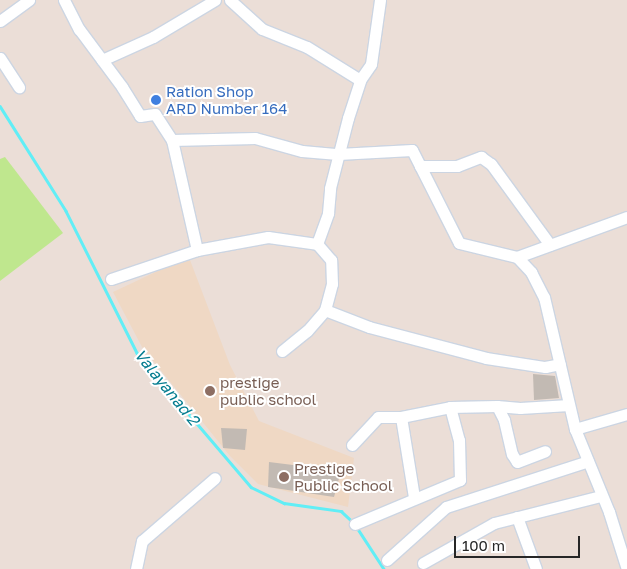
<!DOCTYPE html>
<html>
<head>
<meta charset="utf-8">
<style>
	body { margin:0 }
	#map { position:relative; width:627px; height:569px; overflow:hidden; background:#ebded7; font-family:"Golos Text",sans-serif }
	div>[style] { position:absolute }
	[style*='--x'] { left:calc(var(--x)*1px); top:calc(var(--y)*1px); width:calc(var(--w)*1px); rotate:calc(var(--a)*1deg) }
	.education>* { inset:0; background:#efd8c4 }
	.green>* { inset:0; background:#bfe78e }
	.stream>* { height:2.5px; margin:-1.25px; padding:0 1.25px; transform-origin:1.25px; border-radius:1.25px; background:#61eef6 }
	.building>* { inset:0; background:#c2bab3 }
	.roads { filter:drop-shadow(1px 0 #ccd5e2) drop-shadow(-1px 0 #ccd5e2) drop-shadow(0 1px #ccd5e2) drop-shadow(0 -1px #ccd5e2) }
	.minor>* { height:11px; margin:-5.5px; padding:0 5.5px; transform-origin:5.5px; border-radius:5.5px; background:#fff }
	.dots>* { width:14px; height:14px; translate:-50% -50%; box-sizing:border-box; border:2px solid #fff; border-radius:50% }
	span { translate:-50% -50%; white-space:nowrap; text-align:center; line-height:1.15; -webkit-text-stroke:4px #fff; paint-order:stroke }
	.shop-label { font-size:15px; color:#366cbe }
	.left { translate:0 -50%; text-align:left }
	.education-label { font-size:15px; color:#785e54 }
	.water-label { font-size:16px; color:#057d90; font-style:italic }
	.scale { position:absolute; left:454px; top:536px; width:126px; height:22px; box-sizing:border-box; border:2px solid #272727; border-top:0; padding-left:6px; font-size:15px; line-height:18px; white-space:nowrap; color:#272727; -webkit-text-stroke:4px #fff; paint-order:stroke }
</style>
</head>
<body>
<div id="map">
	<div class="education">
		<i style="clip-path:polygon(190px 260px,230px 365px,259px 421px,354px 458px,348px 507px,258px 484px,230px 456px,142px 347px,113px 292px,162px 269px)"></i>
	</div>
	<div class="green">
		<i style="clip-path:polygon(5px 157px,63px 233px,0 281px,0 159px)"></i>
	</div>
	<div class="stream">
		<i style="--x:0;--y:106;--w:124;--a:57.8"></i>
		<i style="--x:66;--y:211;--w:159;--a:63.4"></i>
		<i style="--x:137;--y:353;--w:176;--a:49.6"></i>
		<i style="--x:251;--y:487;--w:37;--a:26"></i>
		<i style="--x:284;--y:503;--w:58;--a:8"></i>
		<i style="--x:341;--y:511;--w:16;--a:43"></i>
		<i style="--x:356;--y:526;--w:51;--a:56.9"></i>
	</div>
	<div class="building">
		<i style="clip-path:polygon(533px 374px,555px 376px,559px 398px,534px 400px)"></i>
		<i style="clip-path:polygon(221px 428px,247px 429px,245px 450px,223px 448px)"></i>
		<i style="clip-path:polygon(269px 462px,341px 471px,334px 497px,268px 487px)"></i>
	</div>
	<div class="roads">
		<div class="minor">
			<i style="--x:64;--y:0;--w:33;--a:63"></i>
			<i style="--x:79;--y:29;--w:72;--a:53.4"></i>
			<i style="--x:122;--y:87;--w:34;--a:58"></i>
			<i style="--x:140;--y:116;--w:15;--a:-8"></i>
			<i style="--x:155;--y:114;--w:31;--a:57"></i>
			<i style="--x:172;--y:140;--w:83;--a:-1.4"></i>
			<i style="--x:255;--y:138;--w:49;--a:15.5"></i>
			<i style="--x:302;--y:151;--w:36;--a:5"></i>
			<i style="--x:338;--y:154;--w:74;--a:-3.1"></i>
			<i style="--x:412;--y:150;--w:104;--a:63.2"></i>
			<i style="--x:459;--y:243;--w:60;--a:13.6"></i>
			<i style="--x:517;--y:257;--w:21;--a:47"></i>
			<i style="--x:531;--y:272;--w:28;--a:63"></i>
			<i style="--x:544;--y:297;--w:136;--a:76.8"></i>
			<i style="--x:575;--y:429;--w:90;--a:67.7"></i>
			<i style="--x:609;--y:512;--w:60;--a:72.5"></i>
			<i style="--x:230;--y:0;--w:43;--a:42.2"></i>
			<i style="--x:262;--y:29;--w:48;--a:21.8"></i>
			<i style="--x:307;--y:47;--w:62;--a:31.9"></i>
			<i style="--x:0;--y:21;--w:36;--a:-36"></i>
			<i style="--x:0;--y:58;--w:35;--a:57"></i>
			<i style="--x:102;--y:60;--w:56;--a:-24.3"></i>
			<i style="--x:153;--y:37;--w:72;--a:-30.8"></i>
			<i style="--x:172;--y:140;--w:113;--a:77.2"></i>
			<i style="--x:420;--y:166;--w:37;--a:0"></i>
			<i style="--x:457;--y:166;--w:26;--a:-21"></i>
			<i style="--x:481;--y:157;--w:12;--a:35"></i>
			<i style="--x:491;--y:164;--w:100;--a:53.9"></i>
			<i style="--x:517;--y:257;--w:117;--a:-20"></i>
			<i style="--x:111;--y:279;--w:91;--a:-18.6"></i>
			<i style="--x:197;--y:250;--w:72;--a:-10.4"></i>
			<i style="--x:268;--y:237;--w:49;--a:8.1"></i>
			<i style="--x:325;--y:310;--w:47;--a:21.1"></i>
			<i style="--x:369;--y:327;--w:121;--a:14.8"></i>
			<i style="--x:486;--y:358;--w:60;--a:8.7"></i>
			<i style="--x:545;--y:367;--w:15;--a:-11"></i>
			<i style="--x:282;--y:351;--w:32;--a:-39"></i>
			<i style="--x:307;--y:331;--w:28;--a:-49"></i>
			<i style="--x:325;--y:310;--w:27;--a:-75"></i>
			<i style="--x:332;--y:284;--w:24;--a:-92"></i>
			<i style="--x:331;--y:260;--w:21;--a:-131"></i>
			<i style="--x:317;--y:244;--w:33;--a:-70"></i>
			<i style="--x:328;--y:213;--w:25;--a:-85"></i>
			<i style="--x:330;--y:188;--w:72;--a:-75.6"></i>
			<i style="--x:348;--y:118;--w:40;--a:-72"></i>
			<i style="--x:360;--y:80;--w:19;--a:-55"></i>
			<i style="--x:371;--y:64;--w:65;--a:-82"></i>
			<i style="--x:497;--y:406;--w:16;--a:63"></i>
			<i style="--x:504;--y:420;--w:35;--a:77"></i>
			<i style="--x:512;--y:454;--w:9;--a:58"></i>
			<i style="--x:517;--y:462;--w:30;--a:-21"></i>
			<i style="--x:450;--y:407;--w:47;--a:-1.2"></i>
			<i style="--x:497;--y:406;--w:23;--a:5"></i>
			<i style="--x:520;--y:408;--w:49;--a:-3.5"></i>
			<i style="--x:401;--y:417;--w:81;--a:80.8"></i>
			<i style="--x:575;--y:429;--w:54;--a:-16.1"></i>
			<i style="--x:352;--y:445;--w:38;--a:-47"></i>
			<i style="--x:378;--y:417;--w:23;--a:0"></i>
			<i style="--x:401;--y:417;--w:50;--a:-11.5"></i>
			<i style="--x:450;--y:407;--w:34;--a:75"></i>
			<i style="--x:459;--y:440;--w:40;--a:88.6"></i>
			<i style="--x:460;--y:480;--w:114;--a:157.3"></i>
			<i style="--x:517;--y:517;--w:55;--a:69.9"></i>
			<i style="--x:387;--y:560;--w:79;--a:-41.9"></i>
			<i style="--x:446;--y:507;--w:149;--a:-17.9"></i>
			<i style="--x:423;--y:563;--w:81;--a:-29.4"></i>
			<i style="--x:494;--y:523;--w:110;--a:-14.2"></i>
			<i style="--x:136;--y:569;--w:29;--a:-78"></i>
			<i style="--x:142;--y:541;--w:96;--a:-40.8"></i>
		</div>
	</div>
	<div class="dots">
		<i style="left:156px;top:100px;background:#3f7fe0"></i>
		<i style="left:210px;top:391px;background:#8d6e63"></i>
		<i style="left:284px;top:477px;background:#8d6e63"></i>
	</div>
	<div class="shop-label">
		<span class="left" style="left:166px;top:100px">Ration Shop<br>ARD Number 164</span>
	</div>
	<div class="education-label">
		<span class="left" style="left:220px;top:391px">prestige<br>public school</span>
		<span class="left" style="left:294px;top:477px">Prestige<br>Public School</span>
	</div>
	<div class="water-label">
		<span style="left:167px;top:387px;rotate:51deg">Valayanad 2</span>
	</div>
	<div class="scale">100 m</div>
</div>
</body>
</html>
